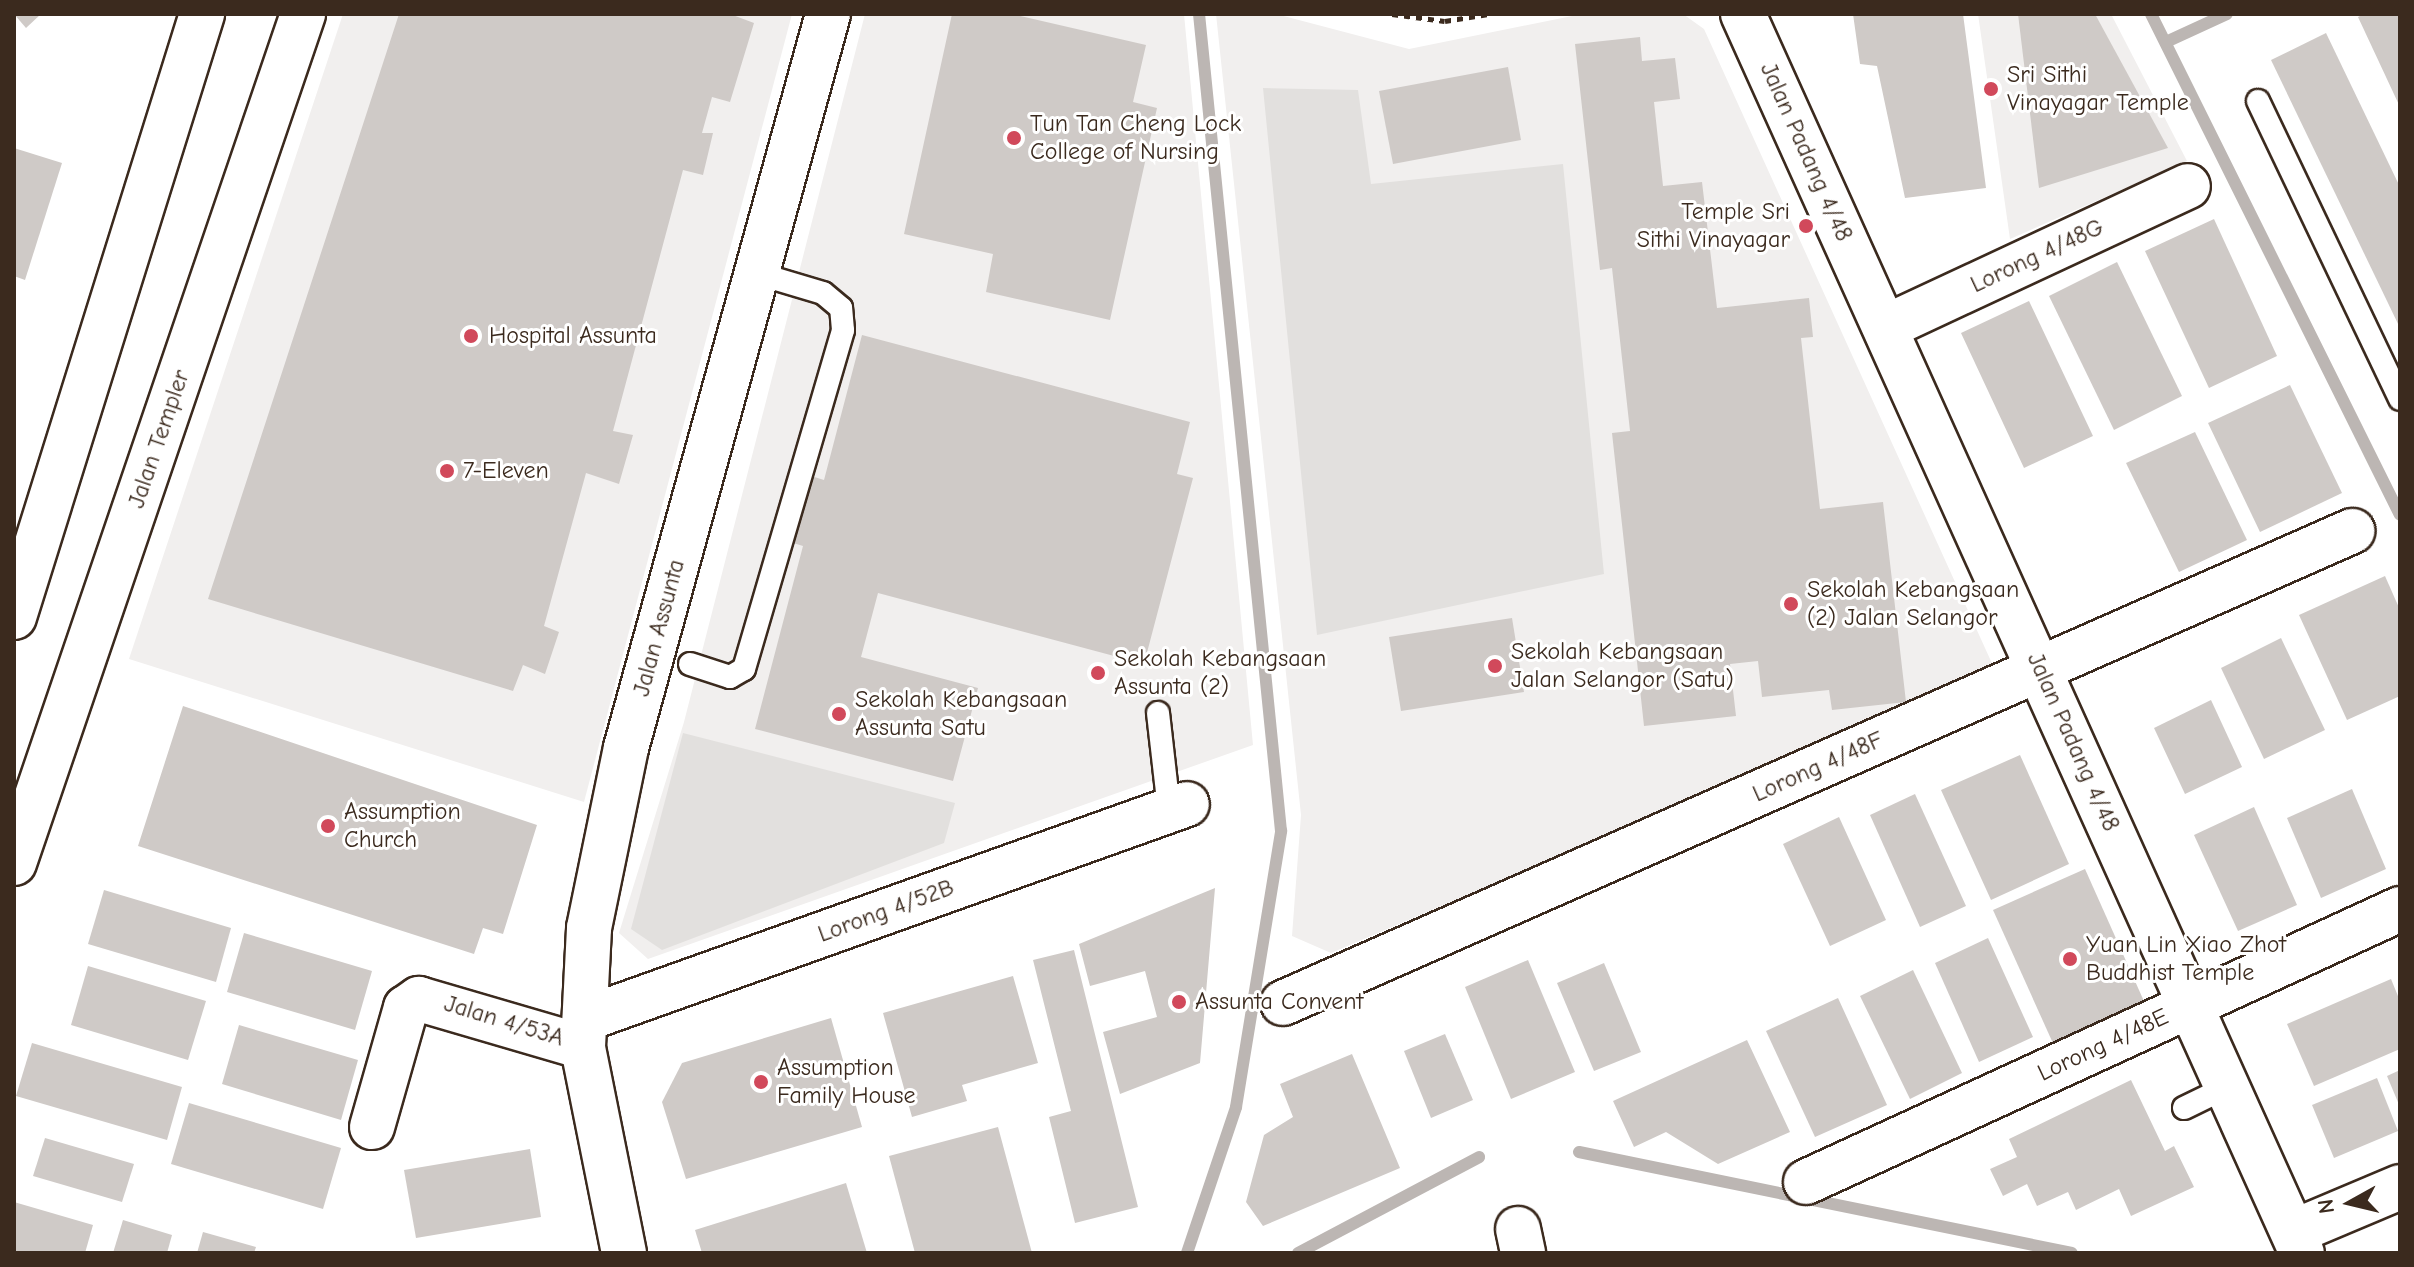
<!DOCTYPE html>
<html>
<head>
<meta charset="utf-8">
<style>
	body { margin:0 }
	#map { position:relative; width:2414px; height:1267px; overflow:hidden; background:#fff; font-family:"Comic Neue",sans-serif }
	div>[style] { position:absolute }
	[style*='--x'] { left:calc(var(--x)*1px); top:calc(var(--y)*1px); width:calc(var(--w)*1px); rotate:calc(var(--a)*1deg) }
	.built>* { inset:0; background:#f1efee }
	.green>* { inset:0; background:#e2e0de }
	.stream>* { height:12px; margin:-6px; padding:0 6px; transform-origin:6px; border-radius:6px; background:#bcb6b3 }
	.building>* { inset:0; background:#cfcac7 }
	.path>* { height:5px; margin-top:-2.5px; transform-origin:0; background:repeating-linear-gradient(90deg,#3b2a1e 0 6px,transparent 0 12px) }
	.roads { filter:drop-shadow(2px 0 #3b2a1e) drop-shadow(-2px 0 #3b2a1e) drop-shadow(0 2px #3b2a1e) drop-shadow(0 -2px #3b2a1e) }
	.service>* { height:22px; margin:-11px; padding:0 11px; transform-origin:11px; border-radius:11px; background:#fff }
	.minor>* { height:44px; margin:-22px; padding:0 22px; transform-origin:22px; border-radius:22px; background:#fff }
	.primary>* { height:44px; margin:-22px; padding:0 22px; transform-origin:22px; border-radius:22px; background:#fff }
	.dots>* { width:22px; height:22px; translate:-50% -50%; box-sizing:border-box; border:4px solid #fff; border-radius:50% }
	span { translate:-50% -50%; white-space:nowrap; text-align:center; line-height:1.15; -webkit-text-stroke:6px #fff; paint-order:stroke }
	.poi-label { font-size:24px; color:#3b2a1e }
	.left { translate:0 -50%; text-align:left }
	.right { translate:-100% -50%; text-align:right }
	.street-label { font-size:24px; color:#3b2a1e }
	.frame { position:absolute; inset:0; border:16px solid #3b2a1e; pointer-events:none }
	.north { position:absolute; left:2310px; top:1163px; width:80px; height:80px; -webkit-text-stroke:6px #fff; paint-order:stroke; rotate:262deg; font-size:22px; font-weight:700; line-height:32px; text-align:center; color:#3b2a1e }
	.north::after { content:''; display:block; margin:auto; width:28px; height:36px; background:#3b2a1e; clip-path:polygon(50% 0,100% 100%,50% 72%,0 100%) }
</style>
</head>
<body>
<div id="map">
	<div class="built">
		<i style="clip-path:polygon(343px 14px,792px 14px,584px 802px,129px 659px)"></i>
		<i style="clip-path:polygon(865px 14px,1184px 14px,1253px 745px,648px 959px,619px 933px,684px 722px)"></i>
		<i style="clip-path:polygon(1216px 14px,1276px 14px,1409px 49px,1582px 14px,1683px 14px,1704px 29px,1995px 670px,1331px 953px,1292px 936px,1301px 815px)"></i>
		<i style="clip-path:polygon(1978px 14px,2111px 14px,2187px 161px,2010px 239px)"></i>
	</div>
	<div class="green">
		<i style="clip-path:polygon(1263px 88px,1358px 90px,1371px 184px,1563px 164px,1604px 574px,1317px 635px)"></i>
		<i style="clip-path:polygon(683px 733px,955px 803px,944px 843px,662px 950px,631px 929px)"></i>
	</div>
	<div class="stream">
		<i style="--x:2151;--y:14;--w:559;--a:63.57"></i>
		<i style="--x:2166;--y:42;--w:67;--a:-24.7"></i>
		<i style="--x:1579;--y:1152;--w:503;--a:11.58"></i>
		<i style="--x:1187;--y:1253;--w:154;--a:-71.4"></i>
		<i style="--x:1236;--y:1107;--w:280;--a:-80.7"></i>
		<i style="--x:1281;--y:831;--w:821;--a:-95.73"></i>
		<i style="--x:1298;--y:1253;--w:205;--a:-27.9"></i>
	</div>
	<div class="building">
		<i style="clip-path:polygon(14px 14px,41px 14px,26px 28px)"></i>
		<i style="clip-path:polygon(399px 14px,730px 14px,754px 23px,730px 102px,712px 97px,702px 133px,713px 133px,703px 175px,683px 170px,613px 431px,633px 435px,619px 484px,586px 473px,544px 626px,559px 632px,545px 674px,523px 665px,513px 691px,208px 599px)"></i>
		<i style="clip-path:polygon(952px 14px,1012px 14px,1146px 45px,1133px 102px,1157px 108px,1110px 320px,986px 292px,993px 254px,904px 234px)"></i>
		<i style="clip-path:polygon(1853px 14px,1963px 14px,1986px 188px,1905px 198px,1877px 66px,1860px 64px)"></i>
		<i style="clip-path:polygon(2018px 14px,2095px 14px,2168px 148px,2039px 188px)"></i>
		<i style="clip-path:polygon(2364px 14px,2400px 14px,2400px 107px,2358px 17px)"></i>
		<i style="clip-path:polygon(2326px 33px,2400px 187px,2400px 328px,2271px 60px)"></i>
		<i style="clip-path:polygon(1640px 37px,1642px 61px,1675px 58px,1680px 99px,1654px 102px,1663px 186px,1702px 182px,1717px 308px,1809px 298px,1813px 337px,1801px 338px,1820px 509px,1883px 502px,1906px 702px,1832px 710px,1829px 690px,1762px 697px,1758px 661px,1730px 664px,1736px 716px,1644px 726px,1612px 433px,1630px 431px,1612px 268px,1600px 270px,1575px 44px)"></i>
		<i style="clip-path:polygon(1508px 67px,1521px 140px,1393px 164px,1379px 91px)"></i>
		<i style="clip-path:polygon(14px 148px,62px 163px,25px 280px,14px 276px)"></i>
		<i style="clip-path:polygon(2214px 219px,2277px 356px,2209px 388px,2145px 251px)"></i>
		<i style="clip-path:polygon(2117px 262px,2182px 396px,2114px 430px,2049px 296px)"></i>
		<i style="clip-path:polygon(2029px 301px,2093px 436px,2024px 468px,1961px 333px)"></i>
		<i style="clip-path:polygon(862px 335px,1190px 422px,1177px 474px,1193px 478px,1144px 664px,878px 593px,861px 657px,978px 688px,953px 781px,755px 729px,803px 546px,790px 542px,808px 475px,824px 480px)"></i>
		<i style="clip-path:polygon(2290px 385px,2342px 493px,2260px 532px,2208px 423px)"></i>
		<i style="clip-path:polygon(2195px 432px,2247px 540px,2179px 572px,2126px 463px)"></i>
		<i style="clip-path:polygon(2385px 576px,2400px 610px,2400px 696px,2347px 720px,2299px 615px)"></i>
		<i style="clip-path:polygon(1512px 618px,1524px 692px,1401px 711px,1389px 637px)"></i>
		<i style="clip-path:polygon(2281px 638px,2325px 730px,2264px 759px,2221px 668px)"></i>
		<i style="clip-path:polygon(2211px 700px,2242px 767px,2185px 794px,2154px 728px)"></i>
		<i style="clip-path:polygon(183px 706px,537px 825px,503px 934px,483px 928px,474px 954px,138px 846px)"></i>
		<i style="clip-path:polygon(2020px 755px,2069px 864px,1991px 900px,1941px 790px)"></i>
		<i style="clip-path:polygon(2352px 789px,2386px 869px,2321px 898px,2287px 818px)"></i>
		<i style="clip-path:polygon(1915px 794px,1966px 906px,1920px 927px,1870px 815px)"></i>
		<i style="clip-path:polygon(2254px 807px,2297px 905px,2238px 931px,2194px 835px)"></i>
		<i style="clip-path:polygon(1839px 817px,1886px 920px,1830px 946px,1783px 844px)"></i>
		<i style="clip-path:polygon(2085px 869px,2147px 1008px,2056px 1050px,1993px 910px)"></i>
		<i style="clip-path:polygon(1215px 888px,1200px 1063px,1120px 1094px,1103px 1032px,1157px 1017px,1145px 971px,1090px 986px,1079px 944px)"></i>
		<i style="clip-path:polygon(104px 890px,231px 928px,216px 982px,88px 944px)"></i>
		<i style="clip-path:polygon(244px 933px,372px 971px,355px 1030px,227px 992px)"></i>
		<i style="clip-path:polygon(1988px 938px,2033px 1037px,1979px 1062px,1935px 963px)"></i>
		<i style="clip-path:polygon(1074px 950px,1138px 1207px,1075px 1223px,1049px 1117px,1071px 1111px,1033px 960px)"></i>
		<i style="clip-path:polygon(1528px 960px,1575px 1072px,1511px 1099px,1465px 987px)"></i>
		<i style="clip-path:polygon(1604px 963px,1641px 1052px,1594px 1071px,1557px 983px)"></i>
		<i style="clip-path:polygon(88px 966px,206px 1001px,188px 1060px,71px 1025px)"></i>
		<i style="clip-path:polygon(1913px 970px,1962px 1073px,1910px 1099px,1860px 996px)"></i>
		<i style="clip-path:polygon(1013px 976px,1038px 1063px,962px 1085px,967px 1101px,912px 1117px,883px 1013px)"></i>
		<i style="clip-path:polygon(2391px 979px,2400px 1001px,2400px 1049px,2314px 1086px,2287px 1024px)"></i>
		<i style="clip-path:polygon(1838px 998px,1887px 1105px,1815px 1137px,1766px 1031px)"></i>
		<i style="clip-path:polygon(831px 1018px,862px 1127px,686px 1179px,662px 1102px,682px 1063px)"></i>
		<i style="clip-path:polygon(239px 1025px,358px 1060px,341px 1120px,222px 1084px)"></i>
		<i style="clip-path:polygon(1445px 1034px,1473px 1100px,1431px 1118px,1404px 1051px)"></i>
		<i style="clip-path:polygon(1747px 1040px,1790px 1132px,1718px 1164px,1666px 1132px,1634px 1147px,1613px 1101px)"></i>
		<i style="clip-path:polygon(32px 1043px,182px 1087px,167px 1140px,16px 1096px)"></i>
		<i style="clip-path:polygon(1352px 1054px,1400px 1168px,1263px 1226px,1246px 1202px,1264px 1135px,1293px 1117px,1280px 1084px)"></i>
		<i style="clip-path:polygon(2400px 1070px,2400px 1107px,2387px 1076px)"></i>
		<i style="clip-path:polygon(2377px 1078px,2398px 1131px,2334px 1158px,2312px 1105px)"></i>
		<i style="clip-path:polygon(2131px 1080px,2165px 1151px,2174px 1146px,2194px 1187px,2131px 1216px,2119px 1189px,2076px 1210px,2068px 1192px,2037px 1206px,2027px 1184px,2003px 1196px,1990px 1169px,2017px 1157px,2009px 1139px)"></i>
		<i style="clip-path:polygon(189px 1103px,341px 1148px,323px 1209px,171px 1164px)"></i>
		<i style="clip-path:polygon(998px 1127px,1032px 1253px,915px 1253px,889px 1156px)"></i>
		<i style="clip-path:polygon(45px 1138px,134px 1164px,122px 1202px,33px 1176px)"></i>
		<i style="clip-path:polygon(530px 1149px,541px 1217px,416px 1238px,404px 1170px)"></i>
		<i style="clip-path:polygon(846px 1183px,867px 1253px,702px 1253px,695px 1230px)"></i>
		<i style="clip-path:polygon(14px 1202px,93px 1225px,85px 1253px,14px 1253px)"></i>
		<i style="clip-path:polygon(123px 1220px,172px 1235px,167px 1253px,113px 1253px)"></i>
		<i style="clip-path:polygon(203px 1232px,256px 1247px,254px 1253px,197px 1253px)"></i>
	</div>
	<div class="path">
		<i style="--x:1392;--y:14;--w:53;--a:7.5"></i>
		<i style="--x:1445;--y:21;--w:44;--a:-9.2"></i>
	</div>
	<div class="roads">
		<div class="service">
			<i style="--x:2258;--y:101;--w:330;--a:64.5"></i>
			<i style="--x:690;--y:664;--w:42;--a:18"></i>
			<i style="--x:730;--y:677;--w:16;--a:-30"></i>
			<i style="--x:744;--y:669;--w:353;--a:-73.7"></i>
			<i style="--x:843;--y:330;--w:22;--a:-95"></i>
			<i style="--x:841;--y:308;--w:23;--a:-140"></i>
			<i style="--x:823;--y:293;--w:70;--a:-163.4"></i>
			<i style="--x:1158;--y:713;--w:98;--a:83.5"></i>
			<i style="--x:2184;--y:1108;--w:52;--a:-26.1"></i>
		</div>
		<div class="minor">
			<i style="--x:1743;--y:14;--w:1359;--a:65.72"></i>
			<i style="--x:1886;--y:327;--w:333;--a:-25"></i>
			<i style="--x:1283;--y:1003;--w:1169;--a:-23.82"></i>
			<i style="--x:585;--y:1019;--w:639;--a:-19.65"></i>
			<i style="--x:372;--y:1127;--w:124;--a:-74.1"></i>
			<i style="--x:406;--y:1008;--w:16;--a:-35"></i>
			<i style="--x:419;--y:999;--w:171;--a:16.3"></i>
			<i style="--x:1806;--y:1182;--w:654;--a:-24.68"></i>
			<i style="--x:1518;--y:1229;--w:25;--a:78"></i>
			<i style="--x:2296;--y:1231;--w:113;--a:-22.9"></i>
			<i style="--x:624;--y:1253;--w:210;--a:-101.3"></i>
			<i style="--x:583;--y:1047;--w:119;--a:-87.1"></i>
			<i style="--x:589;--y:928;--w:184;--a:-78.4"></i>
			<i style="--x:626;--y:748;--w:761;--a:-74.61"></i>
		</div>
		<div class="primary">
			<i style="--x:14;--y:617;--w:632;--a:-72.68"></i>
			<i style="--x:14;--y:863;--w:897;--a:-71.2"></i>
		</div>
	</div>
	<div class="dots">
		<i style="left:1991px;top:89px;background:#d1495b"></i>
		<i style="left:1014px;top:138px;background:#d1495b"></i>
		<i style="left:1806px;top:226px;background:#d1495b"></i>
		<i style="left:471px;top:336px;background:#d1495b"></i>
		<i style="left:447px;top:471px;background:#d1495b"></i>
		<i style="left:1791px;top:604px;background:#d1495b"></i>
		<i style="left:1495px;top:666px;background:#d1495b"></i>
		<i style="left:1098px;top:673px;background:#d1495b"></i>
		<i style="left:839px;top:714px;background:#d1495b"></i>
		<i style="left:328px;top:826px;background:#d1495b"></i>
		<i style="left:2070px;top:959px;background:#d1495b"></i>
		<i style="left:1179px;top:1002px;background:#d1495b"></i>
		<i style="left:761px;top:1082px;background:#d1495b"></i>
	</div>
	<div class="poi-label">
		<span class="left" style="left:2007px;top:89px">Sri Sithi<br>Vinayagar Temple</span>
		<span class="left" style="left:1030px;top:138px">Tun Tan Cheng Lock<br>College of Nursing</span>
		<span class="right" style="left:1790px;top:226px">Temple Sri<br>Sithi Vinayagar</span>
		<span class="left" style="left:489px;top:336px">Hospital Assunta</span>
		<span class="left" style="left:463px;top:471px">7-Eleven</span>
		<span class="left" style="left:1807px;top:604px">Sekolah Kebangsaan<br>(2) Jalan Selangor</span>
		<span class="left" style="left:1511px;top:666px">Sekolah Kebangsaan<br>Jalan Selangor (Satu)</span>
		<span class="left" style="left:1114px;top:673px">Sekolah Kebangsaan<br>Assunta (2)</span>
		<span class="left" style="left:855px;top:714px">Sekolah Kebangsaan<br>Assunta Satu</span>
		<span class="left" style="left:344px;top:826px">Assumption<br>Church</span>
		<span class="left" style="left:2086px;top:959px">Yuan Lin Xiao Zhot<br>Buddhist Temple</span>
		<span class="left" style="left:1195px;top:1002px">Assunta Convent</span>
		<span class="left" style="left:777px;top:1082px">Assumption<br>Family House</span>
	</div>
	<div class="street-label">
		<span style="left:1806px;top:152px;rotate:66deg">Jalan Padang 4/48</span>
		<span style="left:2037px;top:256px;rotate:-25deg">Lorong 4/48G</span>
		<span style="left:159px;top:439px;rotate:-71deg">Jalan Templer</span>
		<span style="left:659px;top:628px;rotate:-75deg">Jalan Assunta</span>
		<span style="left:2073px;top:742px;rotate:66deg">Jalan Padang 4/48</span>
		<span style="left:1818px;top:767px;rotate:-24deg">Lorong 4/48F</span>
		<span style="left:886px;top:911px;rotate:-20deg">Lorong 4/52B</span>
		<span style="left:504px;top:1021px;rotate:17deg">Jalan 4/53A</span>
		<span style="left:2103px;top:1045px;rotate:-25deg">Lorong 4/48E</span>
	</div>
	<div class="frame"></div>
	<div class="north">N</div>
</div>
</body>
</html>
